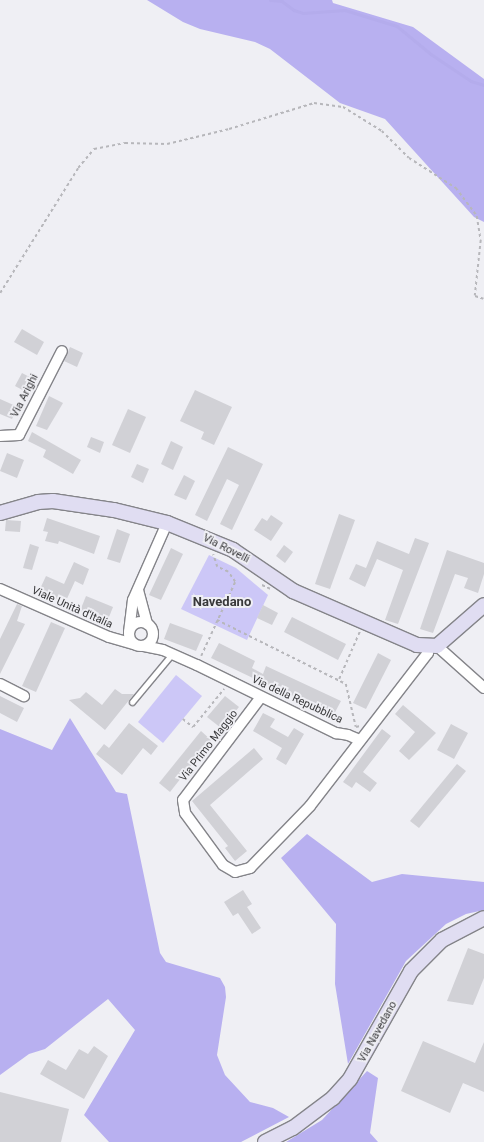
<!DOCTYPE html>
<html>
<head>
<meta charset="utf-8">
<style>
	body { margin:0 }
	#map { position:relative; width:484px; height:1142px; overflow:hidden; background:#efeff4; font-family:Roboto,sans-serif }
	div>[style] { position:absolute }
	[style*='--x'] { left:calc(var(--x)*1px); top:calc(var(--y)*1px); width:calc(var(--w)*1px); rotate:calc(var(--a)*1deg) }
	.green>* { inset:0; background:#ccc7f7 }
	.forest>* { inset:0; background:#b8b0f0 }
	.stream>* { height:2.5px; margin:-1.25px; padding:0 1.25px; transform-origin:1.25px; border-radius:1.25px; background:#b4acec }
	.building>* { inset:0; background:#d1d1d6 }
	.path>* { height:1.5px; margin-top:-0.75px; transform-origin:0; background:repeating-linear-gradient(90deg,#b7b7bb 0 3px,transparent 0 6px) }
	.roads { filter:drop-shadow(1px 0 #848489) drop-shadow(-1px 0 #848489) drop-shadow(0 1px #848489) drop-shadow(0 -1px #848489) }
	.lane>* { height:5px; margin:-2.5px; padding:0 2.5px; transform-origin:2.5px; border-radius:2.5px; background:#fff }
	.street>* { height:10px; margin:-5px; padding:0 5px; transform-origin:5px; border-radius:5px; background:#fff }
	.street>.ring { margin:-5px; padding:0; box-sizing:content-box; background:none; border:10px solid #fff; border-radius:50% }
	.secondary>* { height:14px; margin:-7px; padding:0 7px; transform-origin:7px; border-radius:7px; background:#e0ddf2 }
	span { translate:-50% -50%; white-space:nowrap; text-align:center; line-height:1.15; -webkit-text-stroke:4px #efeff4; paint-order:stroke }
	.street-label { font-size:11px; color:#38383a }
	.quarter-label { font-size:13px; color:#38383a; font-weight:700 }
</style>
</head>
<body>
<div id="map">
	<div class="green">
		<i style="clip-path:polygon(209px 555px,236px 568px,268px 595px,247px 640px,181px 609px)"></i>
		<i style="clip-path:polygon(176px 675px,202px 696px,163px 743px,138px 722px)"></i>
	</div>
	<div class="forest">
		<i style="clip-path:polygon(147px 0,332px 0,333px 3px,413px 27px,484px 79px,484px 222px,474px 217px,385px 119px,340px 103px,270px 49px,255px 42px,200px 29px,183px 22px)"></i>
		<i style="clip-path:polygon(70px 718px,116px 792px,127px 794px,160px 953px,166px 962px,220px 978px,225px 987px,226px 997px,217px 1055px,225px 1075px,250px 1102px,273px 1108px,289px 1117px,241px 1142px,109px 1142px,84px 1115px,135px 1030px,108px 999px,45px 1049px,29px 1054px,0 1075px,0 729px,52px 750px)"></i>
		<i style="clip-path:polygon(307px 834px,372px 882px,402px 874px,484px 882px,484px 910px,466px 914px,446px 924px,406px 961px,348px 1064px,335px 984px,336px 924px,281px 858px)"></i>
		<i style="clip-path:polygon(367px 1071px,378px 1078px,370px 1133px,378px 1142px,286px 1142px,322px 1120px)"></i>
	</div>
	<div class="stream">
		<i style="--x:270;--y:0;--w:12;--a:5"></i>
		<i style="--x:282;--y:1;--w:15;--a:37"></i>
		<i style="--x:294;--y:10;--w:9;--a:18"></i>
		<i style="--x:303;--y:13;--w:42;--a:-4.1"></i>
		<i style="--x:345;--y:10;--w:54;--a:17.1"></i>
		<i style="--x:397;--y:26;--w:44;--a:39.5"></i>
		<i style="--x:431;--y:54;--w:48;--a:34"></i>
		<i style="--x:471;--y:81;--w:14;--a:17"></i>
	</div>
	<div class="building">
		<i style="clip-path:polygon(22px 329px,44px 342px,37px 355px,14px 342px)"></i>
		<i style="clip-path:polygon(70px 347px,83px 353px,77px 367px,64px 361px)"></i>
		<i style="clip-path:polygon(22px 373px,37px 381px,30px 394px,15px 386px)"></i>
		<i style="clip-path:polygon(195px 390px,232px 407px,214px 445px,201px 439px,204px 432px,180px 421px)"></i>
		<i style="clip-path:polygon(49px 396px,63px 403px,47px 430px,36px 426px)"></i>
		<i style="clip-path:polygon(0 399px,18px 407px,12px 419px,0 414px)"></i>
		<i style="clip-path:polygon(128px 409px,146px 417px,130px 453px,112px 445px)"></i>
		<i style="clip-path:polygon(32px 432px,81px 460px,73px 474px,43px 457px,46px 450px,28px 441px)"></i>
		<i style="clip-path:polygon(91px 437px,104px 442px,100px 453px,87px 447px)"></i>
		<i style="clip-path:polygon(171px 441px,183px 447px,173px 470px,161px 464px)"></i>
		<i style="clip-path:polygon(228px 447px,263px 464px,232px 530px,220px 524px,239px 485px,227px 479px,207px 521px,195px 515px)"></i>
		<i style="clip-path:polygon(7px 453px,24px 460px,17px 478px,0 471px)"></i>
		<i style="clip-path:polygon(137px 464px,149px 469px,143px 483px,131px 477px)"></i>
		<i style="clip-path:polygon(184px 475px,195px 481px,186px 500px,174px 495px)"></i>
		<i style="clip-path:polygon(339px 514px,355px 520px,330px 589px,315px 584px)"></i>
		<i style="clip-path:polygon(271px 515px,283px 523px,271px 541px,254px 530px,262px 518px,267px 521px)"></i>
		<i style="clip-path:polygon(47px 518px,100px 536px,94px 554px,59px 541px,58px 544px,45px 541px,48px 532px,43px 531px)"></i>
		<i style="clip-path:polygon(6px 520px,21px 521px,20px 532px,5px 531px)"></i>
		<i style="clip-path:polygon(117px 529px,130px 534px,120px 563px,107px 559px)"></i>
		<i style="clip-path:polygon(415px 538px,429px 543px,398px 624px,385px 620px,403px 570px,377px 559px,365px 587px,349px 579px,356px 564px,366px 568px,377px 541px,409px 554px)"></i>
		<i style="clip-path:polygon(30px 544px,39px 547px,32px 570px,23px 568px)"></i>
		<i style="clip-path:polygon(284px 545px,293px 552px,285px 563px,276px 556px)"></i>
		<i style="clip-path:polygon(171px 548px,183px 554px,161px 600px,149px 595px)"></i>
		<i style="clip-path:polygon(447px 550px,484px 563px,484px 574px,478px 593px,464px 588px,468px 578px,455px 574px,433px 633px,420px 629px)"></i>
		<i style="clip-path:polygon(74px 562px,89px 569px,83px 585px,75px 581px,65px 603px,39px 591px,46px 576px,64px 584px)"></i>
		<i style="clip-path:polygon(86px 596px,113px 607px,107px 622px,80px 611px)"></i>
		<i style="clip-path:polygon(17px 604px,22px 606px,17px 621px,25px 624px,0 674px,0 639px)"></i>
		<i style="clip-path:polygon(263px 605px,278px 613px,272px 625px,257px 618px)"></i>
		<i style="clip-path:polygon(292px 617px,346px 644px,338px 660px,284px 632px)"></i>
		<i style="clip-path:polygon(51px 622px,65px 628px,36px 692px,22px 686px)"></i>
		<i style="clip-path:polygon(170px 623px,203px 635px,196px 651px,164px 639px)"></i>
		<i style="clip-path:polygon(219px 643px,255px 661px,252px 668px,263px 674px,266px 666px,341px 701px,333px 716px,211px 658px)"></i>
		<i style="clip-path:polygon(378px 653px,391px 660px,366px 709px,353px 703px)"></i>
		<i style="clip-path:polygon(115px 689px,122px 694px,134px 694px,105px 730px,69px 700px,80px 698px,86px 692px,102px 705px)"></i>
		<i style="clip-path:polygon(0 696px,24px 708px,17px 722px,0 713px)"></i>
		<i style="clip-path:polygon(225px 696px,239px 707px,221px 728px,207px 717px)"></i>
		<i style="clip-path:polygon(403px 705px,436px 733px,409px 760px,399px 751px,415px 732px,395px 714px)"></i>
		<i style="clip-path:polygon(263px 713px,275px 719px,270px 727px,288px 737px,294px 728px,304px 734px,286px 765px,276px 759px,282px 748px,253px 731px)"></i>
		<i style="clip-path:polygon(129px 723px,158px 746px,151px 755px,143px 748px,122px 775px,96px 754px,104px 744px,109px 748px)"></i>
		<i style="clip-path:polygon(451px 724px,468px 733px,454px 759px,437px 750px)"></i>
		<i style="clip-path:polygon(382px 729px,391px 736px,363px 772px,377px 783px,370px 792px,356px 782px,352px 788px,343px 782px)"></i>
		<i style="clip-path:polygon(201px 731px,211px 740px,170px 792px,159px 783px)"></i>
		<i style="clip-path:polygon(254px 748px,263px 759px,210px 805px,247px 851px,235px 861px,225px 848px,228px 846px,192px 801px)"></i>
		<i style="clip-path:polygon(457px 764px,466px 771px,419px 828px,410px 821px)"></i>
		<i style="clip-path:polygon(243px 890px,252px 904px,247px 907px,261px 928px,252px 934px,238px 913px,233px 916px,224px 902px)"></i>
		<i style="clip-path:polygon(468px 948px,484px 954px,484px 978px,473px 1005px,447px 1001px)"></i>
		<i style="clip-path:polygon(423px 1041px,475px 1063px,484px 1042px,484px 1092px,463px 1083px,450px 1113px,401px 1091px)"></i>
		<i style="clip-path:polygon(94px 1046px,108px 1056px,84px 1099px,40px 1074px,48px 1060px,66px 1070px,79px 1049px,88px 1054px)"></i>
		<i style="clip-path:polygon(0 1092px,69px 1109px,61px 1142px,0 1142px)"></i>
	</div>
	<div class="path">
		<i style="--x:0;--y:293;--w:147;--a:-58"></i>
		<i style="--x:78;--y:168;--w:25;--a:-50"></i>
		<i style="--x:94;--y:149;--w:32;--a:-11"></i>
		<i style="--x:125;--y:143;--w:42;--a:1.4"></i>
		<i style="--x:167;--y:144;--w:64;--a:-13.6"></i>
		<i style="--x:229;--y:129;--w:89;--a:-17"></i>
		<i style="--x:314;--y:103;--w:29;--a:8"></i>
		<i style="--x:343;--y:107;--w:46;--a:31.6"></i>
		<i style="--x:382;--y:131;--w:38;--a:45"></i>
		<i style="--x:409;--y:158;--w:56;--a:32.6"></i>
		<i style="--x:456;--y:188;--w:35;--a:53"></i>
		<i style="--x:477;--y:216;--w:24;--a:81"></i>
		<i style="--x:481;--y:240;--w:56;--a:96.1"></i>
		<i style="--x:475;--y:296;--w:9;--a:18"></i>
		<i style="--x:262;--y:585;--w:10;--a:24"></i>
		<i style="--x:217;--y:620;--w:144;--a:26.4"></i>
		<i style="--x:346;--y:684;--w:44;--a:76.9"></i>
		<i style="--x:356;--y:727;--w:4;--a:-14"></i>
		<i style="--x:201;--y:656;--w:81;--a:-65.3"></i>
		<i style="--x:235;--y:582;--w:12;--a:-125"></i>
		<i style="--x:228;--y:572;--w:12;--a:-156"></i>
		<i style="--x:217;--y:567;--w:13;--a:-108"></i>
		<i style="--x:339;--y:679;--w:52;--a:-66.4"></i>
		<i style="--x:183;--y:719;--w:13;--a:39"></i>
		<i style="--x:193;--y:727;--w:49;--a:-50.8"></i>
	</div>
	<div class="roads">
		<div class="lane">
			<i style="--x:132;--y:702;--w:62;--a:-50.2"></i>
		</div>
		<div class="street">
			<i style="--x:0;--y:436;--w:19;--a:-3"></i>
			<i style="--x:19;--y:435;--w:94;--a:-62.9"></i>
			<i style="--x:0;--y:589;--w:119;--a:23.8"></i>
			<i style="--x:109;--y:637;--w:26;--a:16"></i>
			<i style="--x:138;--y:590;--w:35;--a:75"></i>
			<i class="ring" style="left:129px;top:622px;width:14px;height:14px"></i>
			<i style="--x:129;--y:632;--w:32;--a:-83"></i>
			<i style="--x:133;--y:600;--w:84;--a:-66.2"></i>
			<i style="--x:144;--y:646;--w:19;--a:12"></i>
			<i style="--x:163;--y:650;--w:37;--a:24"></i>
			<i style="--x:197;--y:665;--w:155;--a:26.1"></i>
			<i style="--x:336;--y:733;--w:12;--a:9"></i>
			<i style="--x:348;--y:735;--w:13;--a:23"></i>
			<i style="--x:437;--y:646;--w:63;--a:41.8"></i>
			<i style="--x:0;--y:684;--w:27;--a:27"></i>
			<i style="--x:261;--y:697;--w:129;--a:127.1"></i>
			<i style="--x:183;--y:800;--w:13;--a:81"></i>
			<i style="--x:185;--y:813;--w:64;--a:53.8"></i>
			<i style="--x:223;--y:865;--w:14;--a:30"></i>
			<i style="--x:235;--y:872;--w:16;--a:-15"></i>
			<i style="--x:250;--y:868;--w:86;--a:-45.9"></i>
			<i style="--x:310;--y:806;--w:193;--a:-52.4"></i>
			<i style="--x:428;--y:653;--w:6;--a:-90"></i>
		</div>
		<div class="secondary">
			<i style="--x:0;--y:513;--w:40;--a:-16"></i>
			<i style="--x:38;--y:502;--w:15;--a:-4"></i>
			<i style="--x:53;--y:501;--w:62;--a:8.4"></i>
			<i style="--x:114;--y:510;--w:55;--a:13.8"></i>
			<i style="--x:167;--y:523;--w:71;--a:22.2"></i>
			<i style="--x:233;--y:550;--w:73;--a:34.3"></i>
			<i style="--x:293;--y:591;--w:135;--a:23.5"></i>
			<i style="--x:417;--y:645;--w:20;--a:3"></i>
			<i style="--x:437;--y:646;--w:62;--a:-41.1"></i>
			<i style="--x:265;--y:1142;--w:31;--a:-27"></i>
			<i style="--x:293;--y:1128;--w:50;--a:-36.9"></i>
			<i style="--x:333;--y:1098;--w:25;--a:-48"></i>
			<i style="--x:350;--y:1079;--w:124;--a:-60.5"></i>
			<i style="--x:411;--y:971;--w:44;--a:-45"></i>
			<i style="--x:442;--y:940;--w:47;--a:-27.6"></i>
		</div>
	</div>
	<div class="street-label">
		<span style="left:25px;top:396px;rotate:-63deg">Via Arighi</span>
		<span style="left:226px;top:549px;rotate:27deg">Via Rovelli</span>
		<span style="left:72px;top:608px;rotate:24deg">Viale Unità d'Italia</span>
		<span style="left:297px;top:700px;rotate:25deg">Via della Repubblica</span>
		<span style="left:209px;top:746px;rotate:-52deg">Via Primo Maggio</span>
		<span style="left:378px;top:1032px;rotate:-61deg">Via Navedano</span>
	</div>
	<div class="quarter-label">
		<span style="left:222px;top:602px">Navedano</span>
	</div>
</div>
</body>
</html>
